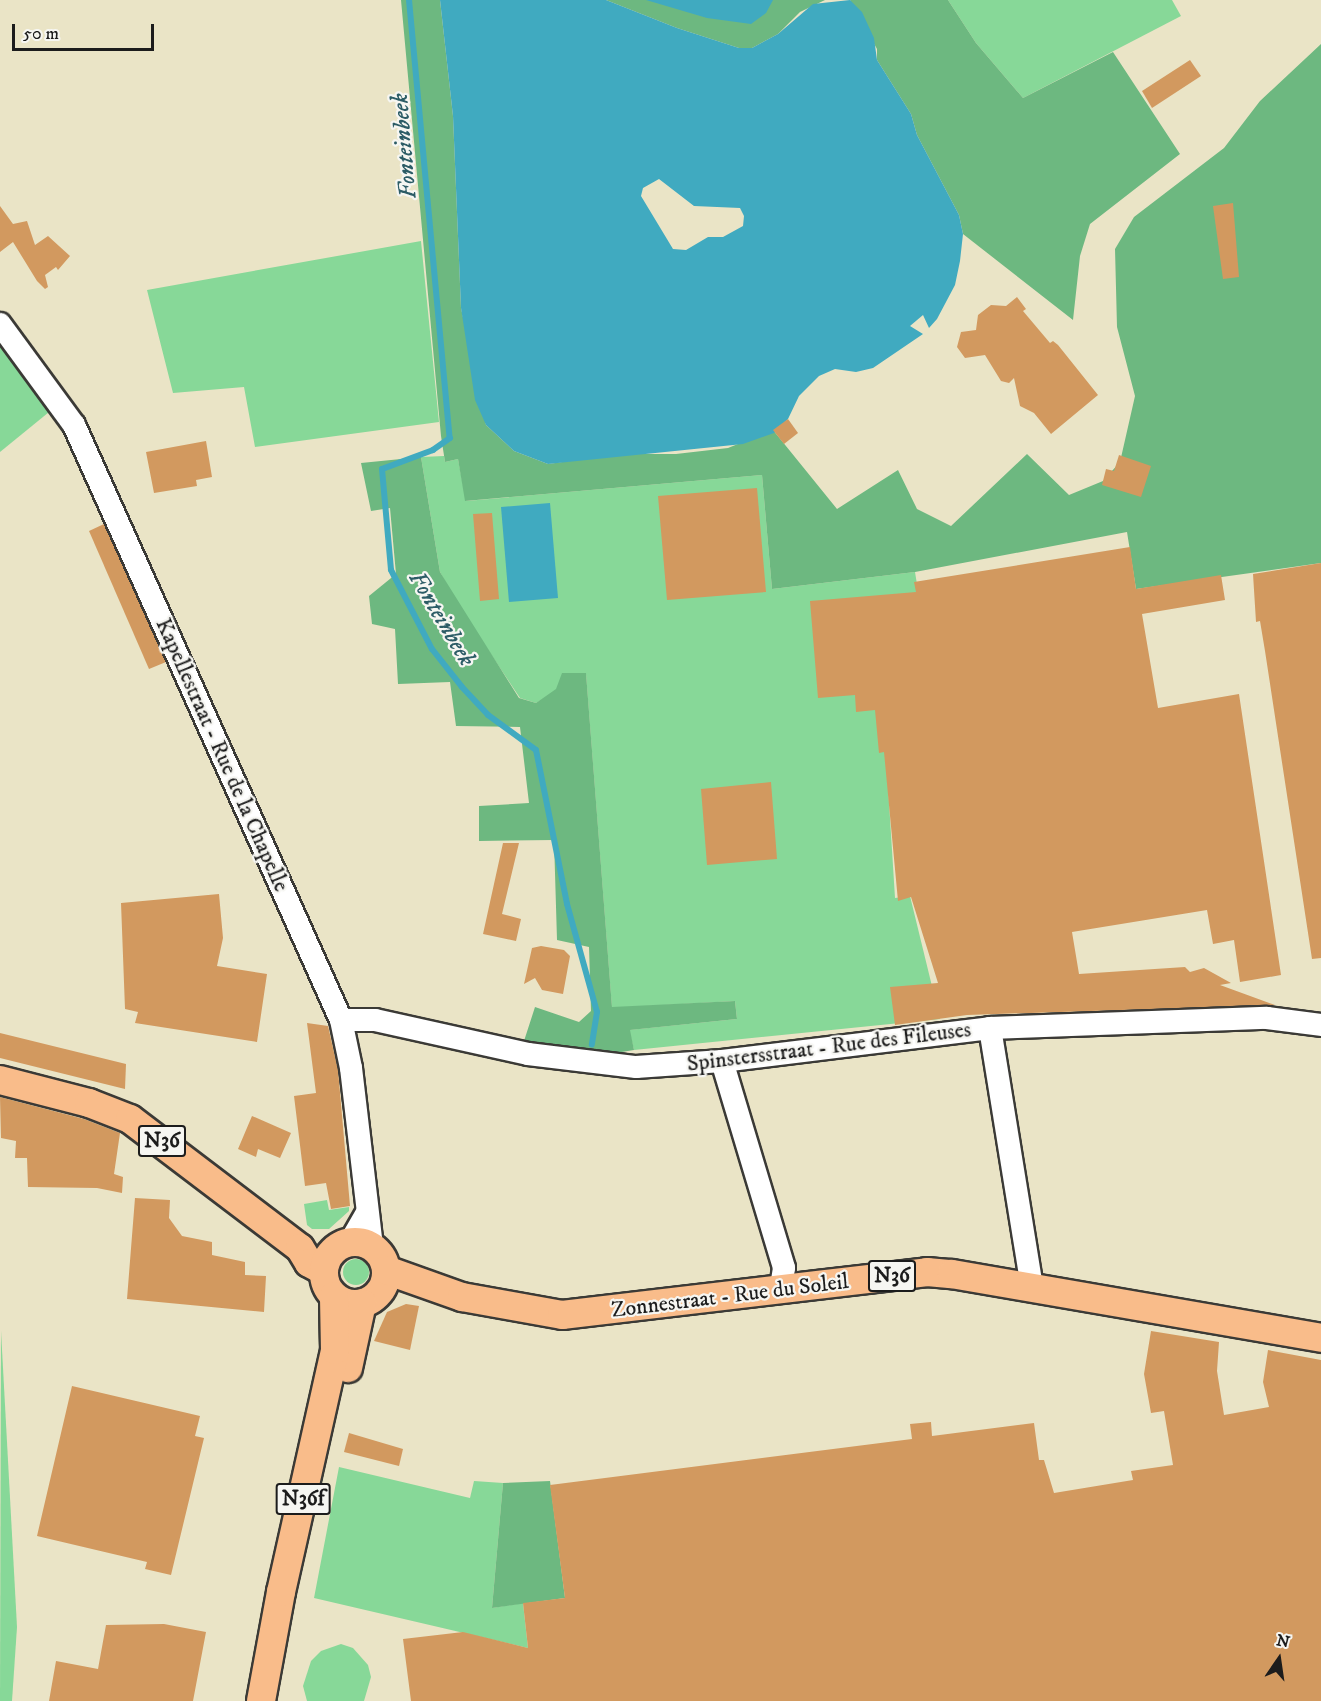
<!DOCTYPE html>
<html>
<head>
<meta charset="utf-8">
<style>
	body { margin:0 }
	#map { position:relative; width:1321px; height:1701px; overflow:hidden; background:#eae4c6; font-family:"IM FELL DW Pica",serif }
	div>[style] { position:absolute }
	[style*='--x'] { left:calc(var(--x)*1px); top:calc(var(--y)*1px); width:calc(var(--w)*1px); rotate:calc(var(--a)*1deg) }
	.green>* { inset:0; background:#87d898 }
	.round { border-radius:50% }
	.forest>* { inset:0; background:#6db880 }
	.water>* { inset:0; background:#40aac0 }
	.stream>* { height:6px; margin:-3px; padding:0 3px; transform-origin:3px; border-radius:3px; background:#40aac0 }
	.building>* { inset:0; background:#d2995f }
	.roads { filter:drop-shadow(2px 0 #3b3a36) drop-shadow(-2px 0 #3b3a36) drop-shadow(0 2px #3b3a36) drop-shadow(0 -2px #3b3a36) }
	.minor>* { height:22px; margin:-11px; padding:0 11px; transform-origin:11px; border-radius:11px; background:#fff }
	.major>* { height:28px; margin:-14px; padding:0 14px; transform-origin:14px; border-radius:14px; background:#f9bc8a }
	.major>.ring { margin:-14px; padding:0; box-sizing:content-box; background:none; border:28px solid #f9bc8a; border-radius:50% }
	span { translate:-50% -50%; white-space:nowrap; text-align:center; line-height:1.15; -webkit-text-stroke:4.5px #f6f6f2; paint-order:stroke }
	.shield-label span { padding:2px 4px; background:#f6f6f2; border:2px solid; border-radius:4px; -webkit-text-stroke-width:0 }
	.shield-label { font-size:21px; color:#1c1c1c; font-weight:700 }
	.street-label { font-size:22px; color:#1c1c1c }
	.water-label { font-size:24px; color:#2c5c66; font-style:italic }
	.north { position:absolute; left:1249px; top:1629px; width:60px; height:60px; -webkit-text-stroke:4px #f6f6f2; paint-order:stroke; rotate:13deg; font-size:16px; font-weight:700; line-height:24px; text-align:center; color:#1c1c1c }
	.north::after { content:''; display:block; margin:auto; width:21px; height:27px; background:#1c1c1c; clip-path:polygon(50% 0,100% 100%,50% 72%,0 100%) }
	.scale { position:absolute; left:12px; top:24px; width:142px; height:27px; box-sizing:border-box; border:3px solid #1c1c1c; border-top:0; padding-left:8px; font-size:18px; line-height:21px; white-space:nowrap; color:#1c1c1c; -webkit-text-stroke:4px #f6f6f2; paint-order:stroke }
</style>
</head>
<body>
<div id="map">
	<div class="green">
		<i style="clip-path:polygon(948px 0,1172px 0,1181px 16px,1023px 98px,976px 43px)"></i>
		<i style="clip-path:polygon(421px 241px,439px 422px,255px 447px,244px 387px,173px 393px,147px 290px)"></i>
		<i style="clip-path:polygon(0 337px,54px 408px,0 452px)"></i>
		<i style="clip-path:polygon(444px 456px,445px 462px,458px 459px,466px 501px,762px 475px,772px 589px,915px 572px,943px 744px,886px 754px,895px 898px,910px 896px,940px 1019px,634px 1050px,629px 1030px,737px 1019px,735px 1001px,612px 1008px,586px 674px,536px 703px,520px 698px,457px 603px,440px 572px,421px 457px)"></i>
		<i style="clip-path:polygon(327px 1200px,329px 1210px,349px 1207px,349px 1211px,329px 1229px,312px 1229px,307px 1225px,304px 1204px)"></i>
		<i class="round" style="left:343px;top:1259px;width:26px;height:26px"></i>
		<i style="clip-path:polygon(1px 1331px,17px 1627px,12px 1701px,0 1701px)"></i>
		<i style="clip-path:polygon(339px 1467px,470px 1498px,474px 1481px,503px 1483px,492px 1608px,523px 1603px,528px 1648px,314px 1598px)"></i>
		<i style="clip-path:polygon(341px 1644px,353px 1648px,368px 1665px,371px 1677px,364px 1701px,307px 1701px,303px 1686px,311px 1661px,321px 1651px)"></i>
	</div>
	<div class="forest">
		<i style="clip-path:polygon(401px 0,440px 0,453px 116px,461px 308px,486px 425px,514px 451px,548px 464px,620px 454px,676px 454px,728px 448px,773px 430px,837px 509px,898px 470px,917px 509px,951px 526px,1027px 454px,1069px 495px,1103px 481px,1120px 462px,1135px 396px,1117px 327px,1115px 249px,1134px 217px,1224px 148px,1260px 101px,1321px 44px,1321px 563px,1136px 589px,1127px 532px,915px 572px,772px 589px,762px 475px,465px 501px,458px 459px,445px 462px,441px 436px)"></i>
		<i style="clip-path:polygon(606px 0,825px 0,800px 12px,778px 34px,752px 48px,739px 48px,677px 28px)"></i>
		<i style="clip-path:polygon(850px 0,948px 0,976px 43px,1023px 98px,1113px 52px,1180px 154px,1090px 224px,1080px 256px,1073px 320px,963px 234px,959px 215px,917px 135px,911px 114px,877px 60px,877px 49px)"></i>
		<i style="clip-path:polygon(421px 457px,440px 572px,519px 698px,536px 703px,556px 689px,562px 673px,586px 673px,612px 1007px,735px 1001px,737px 1019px,630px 1030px,634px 1050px,603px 1055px,524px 1041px,535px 1007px,579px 1022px,591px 1011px,589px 947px,557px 940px,554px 840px,479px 841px,479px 806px,529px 803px,520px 727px,456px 726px,450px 682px,398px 684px,395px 629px,372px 624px,369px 596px,396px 574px,390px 508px,371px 511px,361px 463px)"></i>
		<i style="clip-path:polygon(550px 1481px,565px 1598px,492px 1608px,503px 1483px)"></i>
	</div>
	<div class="water">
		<i style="clip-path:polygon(evenodd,440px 0,606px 0,677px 28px,739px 48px,752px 48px,778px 34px,813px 4px,850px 0,862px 12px,874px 38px,877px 60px,911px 114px,917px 135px,959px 215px,963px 234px,960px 261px,955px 285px,937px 319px,929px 328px,923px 315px,910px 326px,923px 334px,873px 368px,856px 372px,835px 369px,819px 376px,799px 396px,788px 419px,774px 433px,743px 444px,548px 464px,514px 451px,486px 425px,475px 400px,461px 308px,453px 116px,440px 0,659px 179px,694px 206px,740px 208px,744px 216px,743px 226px,723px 237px,708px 237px,686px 250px,673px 249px,641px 196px,643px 188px,659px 179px)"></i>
		<i style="clip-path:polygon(646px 0,773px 0,766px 13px,751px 24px,707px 18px)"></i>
		<i style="clip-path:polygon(550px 503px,558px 598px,509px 602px,501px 507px)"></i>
	</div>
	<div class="stream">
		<i style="--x:409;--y:0;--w:440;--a:84.7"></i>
		<i style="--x:450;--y:438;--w:21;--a:145"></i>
		<i style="--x:433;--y:450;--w:54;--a:159.6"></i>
		<i style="--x:382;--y:469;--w:101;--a:84.9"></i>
		<i style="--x:391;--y:570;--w:89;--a:62.6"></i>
		<i style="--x:432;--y:649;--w:48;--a:51.7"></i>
		<i style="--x:462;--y:687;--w:38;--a:47"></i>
		<i style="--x:488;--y:715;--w:59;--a:36.1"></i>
		<i style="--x:536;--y:750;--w:157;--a:78.6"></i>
		<i style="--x:567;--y:904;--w:112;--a:74.5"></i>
		<i style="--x:597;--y:1012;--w:33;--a:99"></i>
	</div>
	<div class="building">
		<i style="clip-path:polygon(1190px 60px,1201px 76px,1152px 108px,1142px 91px)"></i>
		<i style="clip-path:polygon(1233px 203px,1239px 277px,1223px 279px,1213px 206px)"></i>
		<i style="clip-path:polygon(0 206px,13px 224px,27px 221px,35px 245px,48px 236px,70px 256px,58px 270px,56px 267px,45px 275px,48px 287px,45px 289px,37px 281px,13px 242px,0 252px)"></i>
		<i style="clip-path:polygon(1017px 297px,1026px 309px,1023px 311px,1050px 343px,1053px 341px,1058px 345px,1098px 395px,1051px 434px,1034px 413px,1020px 406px,1014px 378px,1009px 383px,1001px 381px,985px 355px,965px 358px,957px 347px,961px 332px,976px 330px,978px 315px,991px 305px,1006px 306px)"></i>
		<i style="clip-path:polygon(788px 419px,798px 433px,784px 444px,773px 430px)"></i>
		<i style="clip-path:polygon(206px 441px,212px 477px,196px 480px,197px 486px,154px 493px,146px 452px)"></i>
		<i style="clip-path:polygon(1119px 455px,1151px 466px,1141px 497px,1102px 485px,1106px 469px,1114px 471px)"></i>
		<i style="clip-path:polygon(757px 488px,766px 592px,667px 600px,658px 496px)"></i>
		<i style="clip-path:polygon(492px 513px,499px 599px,480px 601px,473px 514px)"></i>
		<i style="clip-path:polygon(104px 524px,166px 662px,149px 669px,89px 531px)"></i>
		<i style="clip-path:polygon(1130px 547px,1136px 589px,1221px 575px,1225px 600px,1142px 614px,1158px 708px,1239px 694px,1281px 975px,1240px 982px,1234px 940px,1213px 944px,1207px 910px,1072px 932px,1079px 974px,1185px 967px,1190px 972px,1204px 968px,1231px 983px,1220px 985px,1275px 1005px,967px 1015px,895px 1025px,890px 987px,938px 983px,911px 897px,898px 901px,884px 752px,879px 753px,875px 710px,856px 712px,855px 695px,818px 698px,810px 601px,916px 592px,914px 582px)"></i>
		<i style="clip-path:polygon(1321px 563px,1321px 958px,1312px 959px,1265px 651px,1260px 621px,1256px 622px,1253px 574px)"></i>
		<i style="clip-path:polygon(771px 782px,777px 859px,707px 865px,701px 789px)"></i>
		<i style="clip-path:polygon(503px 843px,519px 843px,502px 914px,521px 919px,516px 941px,483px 934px)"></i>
		<i style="clip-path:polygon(219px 894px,223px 938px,217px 966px,267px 974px,257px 1042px,135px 1023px,138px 1012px,125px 1009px,121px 903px)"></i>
		<i style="clip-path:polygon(541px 946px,564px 950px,570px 956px,563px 994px,542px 990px,535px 978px,524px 984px,532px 948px)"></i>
		<i style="clip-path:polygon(307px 1023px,328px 1026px,338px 1070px,350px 1206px,331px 1209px,326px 1183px,305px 1186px,294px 1096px,316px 1093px)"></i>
		<i style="clip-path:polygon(0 1033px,126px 1064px,125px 1089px,0 1058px)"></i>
		<i style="clip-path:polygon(0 1097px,84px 1119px,120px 1133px,114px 1174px,123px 1177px,122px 1193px,97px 1188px,28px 1187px,27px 1158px,15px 1158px,16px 1141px,1px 1138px)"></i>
		<i style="clip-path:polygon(252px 1116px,291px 1133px,280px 1158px,258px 1149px,256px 1157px,238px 1149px)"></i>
		<i style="clip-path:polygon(135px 1198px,170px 1200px,169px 1218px,182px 1236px,212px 1242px,212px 1255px,245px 1262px,245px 1275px,266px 1276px,264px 1312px,127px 1299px)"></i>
		<i style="clip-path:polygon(406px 1304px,419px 1306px,410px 1350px,374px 1341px,387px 1312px)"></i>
		<i style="clip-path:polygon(1151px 1331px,1219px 1342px,1217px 1371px,1224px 1415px,1269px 1407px,1263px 1382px,1268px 1350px,1321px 1360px,1321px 1701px,411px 1701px,403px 1639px,463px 1632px,528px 1648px,523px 1603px,565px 1598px,550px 1485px,912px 1439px,910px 1424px,931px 1422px,932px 1436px,1034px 1423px,1039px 1460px,1044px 1460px,1054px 1493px,1133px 1480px,1131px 1471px,1173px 1465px,1164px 1411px,1151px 1413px,1144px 1374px)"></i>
		<i style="clip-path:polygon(72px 1386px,200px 1416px,195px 1436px,204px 1438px,171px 1575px,145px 1569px,147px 1562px,37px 1536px)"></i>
		<i style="clip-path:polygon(349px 1433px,403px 1449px,399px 1466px,344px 1452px)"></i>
		<i style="clip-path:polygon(164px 1624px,206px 1632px,193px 1701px,49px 1701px,56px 1661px,98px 1669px,106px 1625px)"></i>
	</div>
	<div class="roads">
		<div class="minor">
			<i style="--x:0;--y:324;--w:125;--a:53.8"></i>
			<i style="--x:74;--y:425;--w:652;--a:65.83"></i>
			<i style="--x:341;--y:1020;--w:49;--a:78.2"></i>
			<i style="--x:351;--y:1068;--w:180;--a:83.3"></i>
			<i style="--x:341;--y:1020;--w:34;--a:0"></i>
			<i style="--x:375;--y:1020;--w:157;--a:12.5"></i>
			<i style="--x:528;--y:1054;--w:109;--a:6.9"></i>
			<i style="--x:636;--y:1067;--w:86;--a:-4"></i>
			<i style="--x:722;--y:1061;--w:270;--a:-7"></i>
			<i style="--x:990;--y:1028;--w:277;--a:-2.1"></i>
			<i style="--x:1267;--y:1018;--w:54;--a:7.4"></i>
			<i style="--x:990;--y:1028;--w:261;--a:80.8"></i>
			<i style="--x:722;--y:1061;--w:216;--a:73.3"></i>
			<i style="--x:784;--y:1268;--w:20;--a:99"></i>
			<i style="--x:350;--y:1242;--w:32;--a:-60"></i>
		</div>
		<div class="major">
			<i style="--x:0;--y:1080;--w:92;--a:14.5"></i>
			<i style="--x:89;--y:1103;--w:44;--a:21.3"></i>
			<i style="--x:130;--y:1119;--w:213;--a:37.2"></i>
			<i style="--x:300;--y:1248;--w:17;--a:59"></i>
			<i style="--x:309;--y:1263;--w:17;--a:28"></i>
			<i class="ring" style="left:324px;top:1242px;width:34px;height:34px"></i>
			<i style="--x:386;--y:1270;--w:81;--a:19.6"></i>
			<i style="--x:462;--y:1297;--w:102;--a:10.2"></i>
			<i style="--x:562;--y:1315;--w:368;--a:-6.7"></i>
			<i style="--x:927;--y:1272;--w:25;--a:5"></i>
			<i style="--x:952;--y:1274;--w:375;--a:9.8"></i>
			<i style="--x:348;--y:1368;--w:66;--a:-77.8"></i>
			<i style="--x:261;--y:1701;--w:111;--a:-79.6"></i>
			<i style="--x:281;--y:1592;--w:248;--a:-77.4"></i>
			<i style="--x:335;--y:1350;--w:54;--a:-91.1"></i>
		</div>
	</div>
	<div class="shield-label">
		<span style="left:162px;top:1141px">N36</span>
		<span style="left:892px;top:1276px">N36</span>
		<span style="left:303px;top:1499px">N36f</span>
	</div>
	<div class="street-label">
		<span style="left:222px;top:755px;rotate:66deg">Kapellestraat - Rue de la Chapelle</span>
		<span style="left:829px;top:1047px;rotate:-7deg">Spinstersstraat - Rue des Fileuses</span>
		<span style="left:730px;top:1296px;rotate:-7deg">Zonnestraat - Rue du Soleil</span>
	</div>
	<div class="water-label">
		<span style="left:405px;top:146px;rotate:-95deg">Fonteinbeek</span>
		<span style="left:441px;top:619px;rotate:59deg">Fonteinbeek</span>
	</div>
	<div class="north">N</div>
	<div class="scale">50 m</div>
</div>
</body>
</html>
